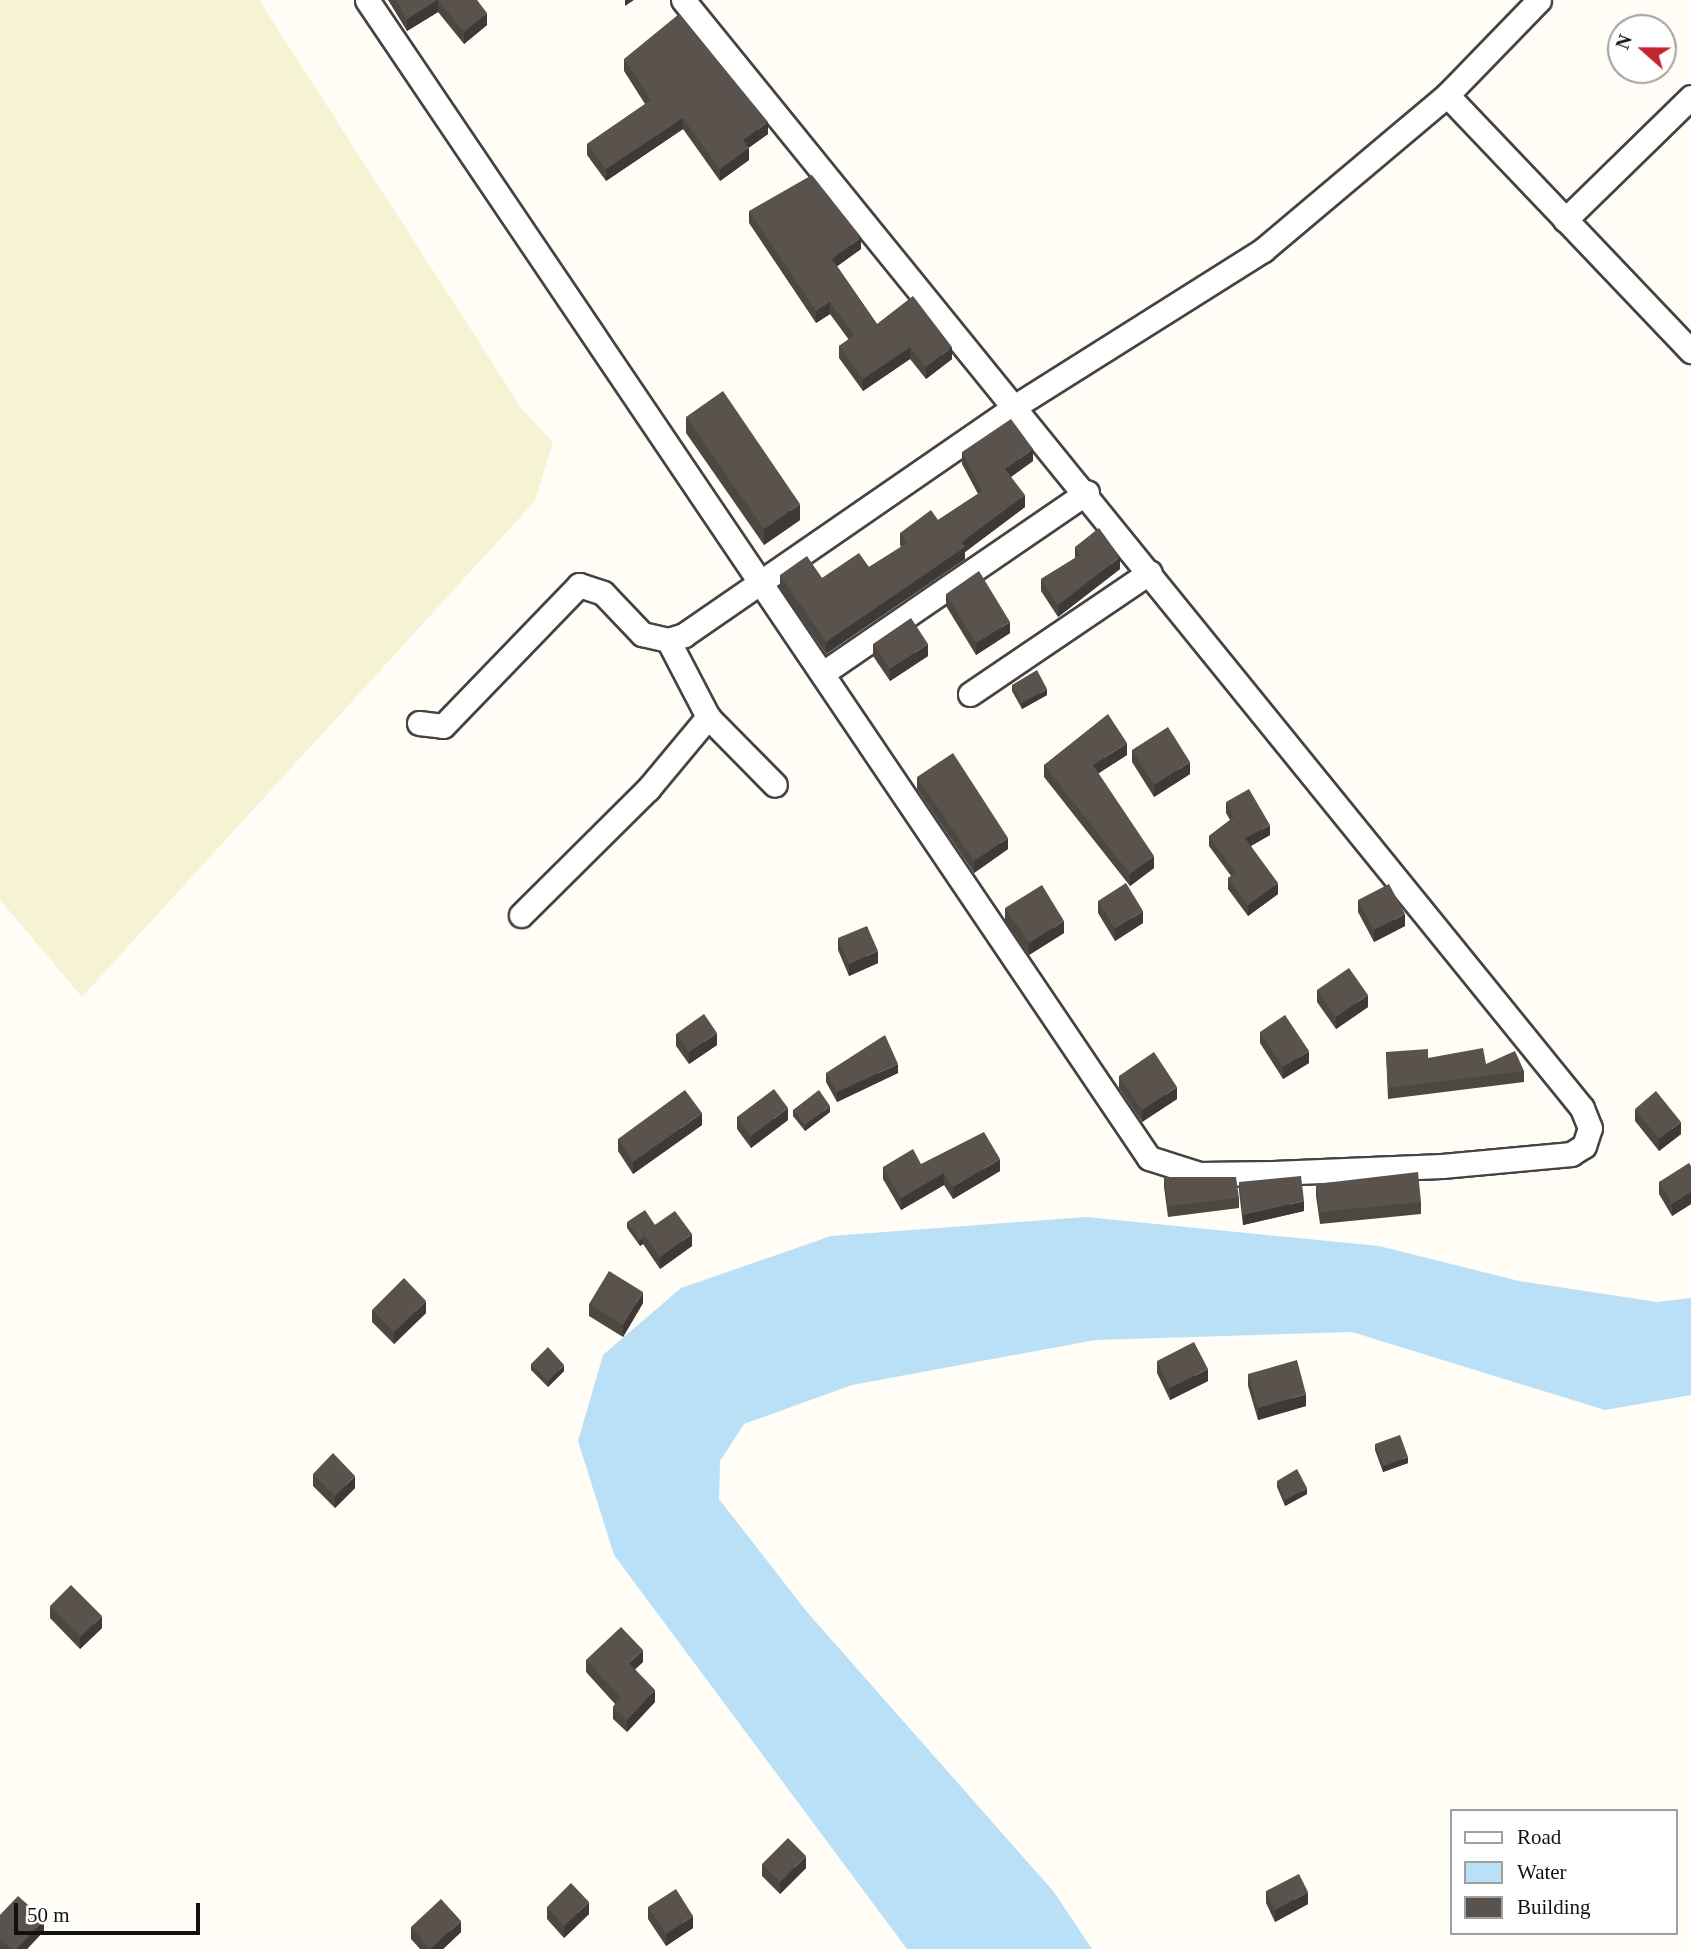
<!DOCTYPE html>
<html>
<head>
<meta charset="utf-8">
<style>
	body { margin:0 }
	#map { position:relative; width:1691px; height:1949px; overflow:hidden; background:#fffdf5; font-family:Georgia,serif }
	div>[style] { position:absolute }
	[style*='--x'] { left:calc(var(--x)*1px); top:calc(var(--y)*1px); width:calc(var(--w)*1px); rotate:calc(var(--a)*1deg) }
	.farmland>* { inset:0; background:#f6f3d4 }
	.water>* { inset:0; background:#b9e0f7 }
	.roads { filter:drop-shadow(2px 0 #444) drop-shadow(-2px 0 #444) drop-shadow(0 2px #444) drop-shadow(0 -2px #444) }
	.minor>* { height:23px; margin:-11.5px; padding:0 11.5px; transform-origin:11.5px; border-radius:11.5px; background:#fff }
	.wall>* { inset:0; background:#4d4742 }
	.shaded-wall>* { inset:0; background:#3f3936 }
	.building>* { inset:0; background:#5a524d }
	span { translate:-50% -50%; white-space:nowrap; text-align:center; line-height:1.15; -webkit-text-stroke:7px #fff; paint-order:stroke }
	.legend { position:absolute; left:1450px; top:1809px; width:228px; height:126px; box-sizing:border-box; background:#fff; border:2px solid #a0a0a0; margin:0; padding:9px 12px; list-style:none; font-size:21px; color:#111 }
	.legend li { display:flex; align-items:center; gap:14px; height:35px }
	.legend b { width:35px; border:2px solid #a0a0a0 }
	.north { position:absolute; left:1607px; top:14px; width:70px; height:70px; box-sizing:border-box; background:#fff; border:2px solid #a0a0a0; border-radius:50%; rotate:291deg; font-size:19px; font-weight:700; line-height:28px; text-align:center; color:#111 }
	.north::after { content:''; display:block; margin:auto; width:24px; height:32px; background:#c4262e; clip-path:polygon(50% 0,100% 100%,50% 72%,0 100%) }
	.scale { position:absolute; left:14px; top:1903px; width:186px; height:32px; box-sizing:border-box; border:4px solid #111; border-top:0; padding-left:9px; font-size:21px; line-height:24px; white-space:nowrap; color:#111; -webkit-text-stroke:5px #fff; paint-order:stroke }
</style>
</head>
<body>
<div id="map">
	<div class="farmland">
		<i style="clip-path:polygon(0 0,259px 0,522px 409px,553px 442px,535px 501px,82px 997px,0 900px)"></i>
	</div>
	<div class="water">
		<i style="clip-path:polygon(1086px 1217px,1379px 1246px,1519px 1281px,1657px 1302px,1691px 1298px,1691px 1395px,1605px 1410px,1352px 1332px,1095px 1340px,852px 1385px,744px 1424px,720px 1461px,719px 1499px,807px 1612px,1054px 1892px,1092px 1949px,907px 1949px,614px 1555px,578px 1441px,603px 1355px,681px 1288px,831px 1236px)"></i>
	</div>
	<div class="roads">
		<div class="minor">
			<i style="--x:367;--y:0;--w:1397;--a:55.97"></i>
			<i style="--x:1149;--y:1158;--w:52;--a:17.7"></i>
			<i style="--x:1199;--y:1174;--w:74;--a:-0.8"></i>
			<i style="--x:1273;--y:1173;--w:169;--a:-2.4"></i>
			<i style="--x:1442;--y:1166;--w:130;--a:-5.3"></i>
			<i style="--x:1571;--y:1154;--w:15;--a:-32"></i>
			<i style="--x:1584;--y:1146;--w:19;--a:-72"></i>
			<i style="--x:1590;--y:1128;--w:22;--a:-112"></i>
			<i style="--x:1582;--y:1108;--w:1427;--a:-129.05"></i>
			<i style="--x:1447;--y:95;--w:354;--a:46.4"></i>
			<i style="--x:1565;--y:220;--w:176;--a:-44.3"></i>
			<i style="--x:668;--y:640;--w:87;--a:62.5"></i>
			<i style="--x:708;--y:717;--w:95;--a:45.4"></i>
			<i style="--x:823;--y:673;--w:320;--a:-34.4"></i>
			<i style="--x:970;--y:694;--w:217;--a:-34.1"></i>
			<i style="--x:419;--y:723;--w:24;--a:7"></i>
			<i style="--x:443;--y:726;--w:196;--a:-46"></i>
			<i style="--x:579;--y:585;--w:25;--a:18"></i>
			<i style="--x:603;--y:593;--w:57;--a:46.4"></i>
			<i style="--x:642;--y:634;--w:27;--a:13"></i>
			<i style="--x:668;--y:640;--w:17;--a:-17"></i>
			<i style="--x:684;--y:635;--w:405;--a:-34.6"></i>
			<i style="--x:1017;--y:405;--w:291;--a:-32.2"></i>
			<i style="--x:1263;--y:250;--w:241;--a:-40.1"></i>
			<i style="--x:1447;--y:95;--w:132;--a:-45.9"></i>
			<i style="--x:521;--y:915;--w:179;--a:-44.8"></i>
			<i style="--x:648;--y:789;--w:94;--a:-50.2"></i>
		</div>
	</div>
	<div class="wall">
		<i style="clip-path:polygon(388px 0,477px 0,487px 25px,464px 44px,438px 12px,407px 31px)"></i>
		<i style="clip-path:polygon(624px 59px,768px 134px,748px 148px,749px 160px,720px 181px,683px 129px,606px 181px,587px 155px,587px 144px,645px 104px,624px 71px)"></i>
		<i style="clip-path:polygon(749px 211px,861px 249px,837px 266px,877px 324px,952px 359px,926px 379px,910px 359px,863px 391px,839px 358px,839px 346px,849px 340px,830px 314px,816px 323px,749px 223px)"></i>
		<i style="clip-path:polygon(686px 417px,800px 520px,764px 545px,686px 433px)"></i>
		<i style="clip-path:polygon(962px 452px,1033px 461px,1011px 477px,1025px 507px,965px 552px,965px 559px,826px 654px,780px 587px,780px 575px,822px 578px,869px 567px,901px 547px,900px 545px,900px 533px,938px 520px,978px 494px,962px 464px)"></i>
		<i style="clip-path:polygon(1075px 547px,1120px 569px,1058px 617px,1041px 591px,1041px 579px,1075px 558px)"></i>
		<i style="clip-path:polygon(946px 594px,1010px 633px,976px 655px,946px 606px)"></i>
		<i style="clip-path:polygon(873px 644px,928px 656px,890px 681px,873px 656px)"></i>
		<i style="clip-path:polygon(1012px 685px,1047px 695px,1022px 709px,1012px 691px)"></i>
		<i style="clip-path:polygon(1132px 750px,1190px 774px,1154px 797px,1132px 762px)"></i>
		<i style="clip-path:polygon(1127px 755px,1098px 773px,1154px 868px,1130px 886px,1044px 777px,1044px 765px)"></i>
		<i style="clip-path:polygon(917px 777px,1008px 849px,974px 873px,917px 789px)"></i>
		<i style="clip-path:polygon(1226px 802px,1270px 835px,1251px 846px,1278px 894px,1248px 916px,1228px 889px,1228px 878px,1231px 876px,1209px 846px,1209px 836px,1230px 820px,1226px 813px)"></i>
		<i style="clip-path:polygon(1358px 900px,1405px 926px,1374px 942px,1358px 912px)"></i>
		<i style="clip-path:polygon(1098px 901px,1143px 923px,1115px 941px,1098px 913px)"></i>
		<i style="clip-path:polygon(1005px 908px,1064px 933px,1029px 955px,1005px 920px)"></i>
		<i style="clip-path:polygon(838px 938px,878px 963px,849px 976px,838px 950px)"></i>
		<i style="clip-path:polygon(1317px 990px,1368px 1007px,1336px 1029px,1317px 1002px)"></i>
		<i style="clip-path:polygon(1260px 1032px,1309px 1063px,1283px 1079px,1260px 1043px)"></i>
		<i style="clip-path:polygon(676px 1034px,717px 1045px,689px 1064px,676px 1046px)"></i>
		<i style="clip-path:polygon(1386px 1052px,1428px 1058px,1486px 1064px,1524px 1071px,1524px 1082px,1388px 1099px)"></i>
		<i style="clip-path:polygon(826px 1073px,898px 1073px,837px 1102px,826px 1082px)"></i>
		<i style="clip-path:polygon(1119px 1076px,1177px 1099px,1142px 1122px,1119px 1088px)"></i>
		<i style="clip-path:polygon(1635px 1109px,1681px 1134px,1659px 1151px,1635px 1121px)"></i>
		<i style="clip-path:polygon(793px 1110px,830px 1112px,805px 1131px,793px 1116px)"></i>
		<i style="clip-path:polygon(737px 1117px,788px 1120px,751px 1148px,737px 1129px)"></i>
		<i style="clip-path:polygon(702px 1125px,633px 1174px,618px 1151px,618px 1139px)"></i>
		<i style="clip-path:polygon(921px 1164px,1000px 1171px,953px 1199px,944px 1185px,901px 1210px,883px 1179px,883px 1167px)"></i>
		<i style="clip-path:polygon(1691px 1166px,1691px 1204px,1672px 1216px,1659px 1194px,1659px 1182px)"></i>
		<i style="clip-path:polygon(1164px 1177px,1239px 1198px,1239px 1208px,1168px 1217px,1164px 1187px)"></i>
		<i style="clip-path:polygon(1239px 1182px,1304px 1211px,1243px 1225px,1239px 1191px)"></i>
		<i style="clip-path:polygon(1316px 1184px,1421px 1202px,1421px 1214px,1320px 1224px,1316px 1196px)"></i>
		<i style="clip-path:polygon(627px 1222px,655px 1225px,692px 1246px,660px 1269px,643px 1244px,640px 1246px,627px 1228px)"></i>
		<i style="clip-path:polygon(643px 1303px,623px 1337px,589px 1316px,589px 1304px)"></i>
		<i style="clip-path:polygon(372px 1310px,426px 1313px,394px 1344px,372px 1322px)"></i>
		<i style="clip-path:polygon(1157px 1361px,1208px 1381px,1170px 1400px,1157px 1373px)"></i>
		<i style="clip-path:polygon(531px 1364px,564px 1371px,548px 1387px,531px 1370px)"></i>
		<i style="clip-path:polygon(1248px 1374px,1306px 1406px,1258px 1420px,1248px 1386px)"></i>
		<i style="clip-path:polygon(1375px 1444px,1408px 1463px,1383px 1472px,1375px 1450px)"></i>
		<i style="clip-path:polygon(313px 1474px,355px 1488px,335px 1508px,313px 1486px)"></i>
		<i style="clip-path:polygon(1277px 1481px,1307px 1494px,1285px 1506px,1277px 1487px)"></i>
		<i style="clip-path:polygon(50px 1606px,102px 1628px,80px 1649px,50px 1618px)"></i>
		<i style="clip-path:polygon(586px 1660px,643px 1662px,635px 1669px,655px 1702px,627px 1732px,613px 1719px,613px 1707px,615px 1704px,586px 1672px)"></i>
		<i style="clip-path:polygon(762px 1864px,806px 1868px,780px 1894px,762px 1876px)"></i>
		<i style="clip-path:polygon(1266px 1891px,1308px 1904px,1275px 1922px,1266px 1903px)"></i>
		<i style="clip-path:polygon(547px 1907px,589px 1914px,564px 1938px,547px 1919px)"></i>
		<i style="clip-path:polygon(648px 1907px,693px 1928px,666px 1946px,648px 1919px)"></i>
		<i style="clip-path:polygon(0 1915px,44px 1931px,27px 1949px,0 1949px)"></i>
		<i style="clip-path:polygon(411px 1927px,461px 1932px,443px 1949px,420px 1949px,411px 1939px)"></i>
	</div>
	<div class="shaded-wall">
		<i style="clip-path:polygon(438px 0,438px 12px,407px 31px,407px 19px)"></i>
		<i style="clip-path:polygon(625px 0,634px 0,625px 6px)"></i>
		<i style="clip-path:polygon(487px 13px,487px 25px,464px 44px,464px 32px)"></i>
		<i style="clip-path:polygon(683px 118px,683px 129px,606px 181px,606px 169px)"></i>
		<i style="clip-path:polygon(768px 122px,768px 134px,743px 152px,743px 140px)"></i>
		<i style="clip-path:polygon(749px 148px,749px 160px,720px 181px,720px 169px)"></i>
		<i style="clip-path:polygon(861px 237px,861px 249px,832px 270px,832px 259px)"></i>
		<i style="clip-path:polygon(830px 302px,830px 314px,816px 323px,816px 311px)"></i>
		<i style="clip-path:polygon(910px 347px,910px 359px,863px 391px,863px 379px)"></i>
		<i style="clip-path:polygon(952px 347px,952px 359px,926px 379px,926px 367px)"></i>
		<i style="clip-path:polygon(1033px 449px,1033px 461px,1005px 481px,1005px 469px)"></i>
		<i style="clip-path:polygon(1025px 495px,1025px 507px,965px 552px,965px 559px,826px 654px,826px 642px)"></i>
		<i style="clip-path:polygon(800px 504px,800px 520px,764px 545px,764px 529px)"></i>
		<i style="clip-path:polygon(1120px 557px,1120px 569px,1058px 617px,1058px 605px)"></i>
		<i style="clip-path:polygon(1010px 622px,1010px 633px,976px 655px,976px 643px)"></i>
		<i style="clip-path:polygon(928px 644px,928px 656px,890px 681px,890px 669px)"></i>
		<i style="clip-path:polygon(1047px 689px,1047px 695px,1022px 709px,1022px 703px)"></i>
		<i style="clip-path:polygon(1127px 743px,1127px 755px,1093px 777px,1093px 765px)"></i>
		<i style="clip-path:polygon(1190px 762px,1190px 774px,1154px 797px,1154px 785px)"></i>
		<i style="clip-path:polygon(1270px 825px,1270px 835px,1245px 849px,1245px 838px)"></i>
		<i style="clip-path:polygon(1008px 838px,1008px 849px,974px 873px,974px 861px)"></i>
		<i style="clip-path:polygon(1154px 856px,1154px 868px,1130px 886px,1130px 874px)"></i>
		<i style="clip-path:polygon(1278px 883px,1278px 894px,1248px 916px,1248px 905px)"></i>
		<i style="clip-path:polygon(1143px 911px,1143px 923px,1115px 941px,1115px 929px)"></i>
		<i style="clip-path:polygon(1405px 914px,1405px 926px,1374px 942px,1374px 930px)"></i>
		<i style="clip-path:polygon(1064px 921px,1064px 933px,1029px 955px,1029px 943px)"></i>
		<i style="clip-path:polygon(878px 951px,878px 963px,849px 976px,849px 964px)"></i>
		<i style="clip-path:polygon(1368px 995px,1368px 1007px,1336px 1029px,1336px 1017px)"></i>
		<i style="clip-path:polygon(717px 1033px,717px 1045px,689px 1064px,689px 1052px)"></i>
		<i style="clip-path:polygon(1309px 1051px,1309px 1063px,1283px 1079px,1283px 1067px)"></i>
		<i style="clip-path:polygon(898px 1064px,898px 1073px,837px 1102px,837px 1092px)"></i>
		<i style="clip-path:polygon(1177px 1087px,1177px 1099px,1142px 1122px,1142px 1110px)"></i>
		<i style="clip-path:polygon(830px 1106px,830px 1112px,805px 1131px,805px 1125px)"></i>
		<i style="clip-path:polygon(788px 1108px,788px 1120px,751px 1148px,751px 1136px)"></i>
		<i style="clip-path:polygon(702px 1113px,702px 1125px,633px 1174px,633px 1162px)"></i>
		<i style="clip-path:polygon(1681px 1122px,1681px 1134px,1659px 1151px,1659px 1139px)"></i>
		<i style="clip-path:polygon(1000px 1159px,1000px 1171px,953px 1199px,953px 1187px)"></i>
		<i style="clip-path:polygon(944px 1173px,944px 1185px,901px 1210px,901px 1198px)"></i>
		<i style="clip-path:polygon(1691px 1192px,1691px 1204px,1672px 1216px,1672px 1204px)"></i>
		<i style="clip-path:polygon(1304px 1201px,1304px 1211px,1243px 1225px,1243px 1215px)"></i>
		<i style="clip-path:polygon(692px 1234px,692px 1246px,660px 1269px,660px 1257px)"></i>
		<i style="clip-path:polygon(643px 1238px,643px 1244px,640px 1246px,640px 1240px)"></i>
		<i style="clip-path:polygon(643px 1292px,643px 1303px,623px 1337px,623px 1325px)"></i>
		<i style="clip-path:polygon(426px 1301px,426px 1313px,394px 1344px,394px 1332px)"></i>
		<i style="clip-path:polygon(564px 1365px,564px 1371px,548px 1387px,548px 1381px)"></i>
		<i style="clip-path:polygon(1208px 1369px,1208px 1381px,1170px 1400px,1170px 1388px)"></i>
		<i style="clip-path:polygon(1306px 1394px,1306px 1406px,1258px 1420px,1258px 1408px)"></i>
		<i style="clip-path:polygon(1408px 1457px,1408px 1463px,1383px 1472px,1383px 1466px)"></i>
		<i style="clip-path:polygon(355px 1476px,355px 1488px,335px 1508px,335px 1496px)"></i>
		<i style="clip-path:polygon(1307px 1488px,1307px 1494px,1285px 1506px,1285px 1500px)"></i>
		<i style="clip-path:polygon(102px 1616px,102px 1628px,80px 1649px,80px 1637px)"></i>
		<i style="clip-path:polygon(643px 1650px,643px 1662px,629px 1675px,629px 1663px)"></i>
		<i style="clip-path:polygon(655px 1690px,655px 1702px,627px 1732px,627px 1720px)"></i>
		<i style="clip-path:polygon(806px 1856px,806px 1868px,780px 1894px,780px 1882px)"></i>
		<i style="clip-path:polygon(1308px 1892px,1308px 1904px,1275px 1922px,1275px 1910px)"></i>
		<i style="clip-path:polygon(589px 1902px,589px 1914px,564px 1938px,564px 1926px)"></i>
		<i style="clip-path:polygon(693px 1916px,693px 1928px,666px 1946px,666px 1934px)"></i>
		<i style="clip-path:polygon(44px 1919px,44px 1931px,27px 1949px,17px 1949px)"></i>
		<i style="clip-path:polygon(461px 1921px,461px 1932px,443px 1949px,430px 1949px)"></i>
	</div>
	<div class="building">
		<i style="clip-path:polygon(396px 0,437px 0,407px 19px)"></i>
		<i style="clip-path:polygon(438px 0,477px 0,487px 13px,464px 32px)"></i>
		<i style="clip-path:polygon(679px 14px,768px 122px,743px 140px,749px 148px,720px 169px,683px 118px,606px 169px,587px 144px,651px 100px,624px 59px)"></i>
		<i style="clip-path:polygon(812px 175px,861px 237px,832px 259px,877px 324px,913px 296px,952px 347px,926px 367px,910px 347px,863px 379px,839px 346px,854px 335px,830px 302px,816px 311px,749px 211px)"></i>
		<i style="clip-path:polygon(723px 391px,800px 504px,764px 529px,686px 417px)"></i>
		<i style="clip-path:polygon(1011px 419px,1033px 449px,1005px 469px,1025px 495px,962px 542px,965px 547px,826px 642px,780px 575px,807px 556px,822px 578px,859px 553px,869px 567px,907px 543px,900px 533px,931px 510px,938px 520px,982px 491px,962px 452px)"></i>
		<i style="clip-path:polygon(1099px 528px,1120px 557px,1058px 605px,1041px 579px,1080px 555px,1075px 547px)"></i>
		<i style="clip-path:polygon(979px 571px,1010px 622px,976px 643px,946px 594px)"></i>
		<i style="clip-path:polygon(911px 618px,928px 644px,890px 669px,873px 644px)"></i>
		<i style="clip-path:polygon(1037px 670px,1047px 689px,1022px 703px,1012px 685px)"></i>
		<i style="clip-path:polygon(1108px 714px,1127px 743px,1093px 765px,1154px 856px,1130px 874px,1044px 765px)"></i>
		<i style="clip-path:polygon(1168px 727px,1190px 762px,1154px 785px,1132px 750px)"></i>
		<i style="clip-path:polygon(953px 753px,1008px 838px,974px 861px,917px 777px)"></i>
		<i style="clip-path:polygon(1249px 789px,1270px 825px,1245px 838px,1278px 883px,1248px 905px,1228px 878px,1236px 873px,1209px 836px,1234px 817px,1226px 802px)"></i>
		<i style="clip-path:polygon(1126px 883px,1143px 911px,1115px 929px,1098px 901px)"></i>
		<i style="clip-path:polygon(1389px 884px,1405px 914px,1374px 930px,1358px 900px)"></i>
		<i style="clip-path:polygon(1042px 885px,1064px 921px,1029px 943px,1005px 908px)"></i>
		<i style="clip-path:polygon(867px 926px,878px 951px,849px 964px,838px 938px)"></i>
		<i style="clip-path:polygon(1349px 968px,1368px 995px,1336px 1017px,1317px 990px)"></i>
		<i style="clip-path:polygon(704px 1014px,717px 1033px,689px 1052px,676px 1034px)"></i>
		<i style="clip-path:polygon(1285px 1015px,1309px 1051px,1283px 1067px,1260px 1032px)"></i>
		<i style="clip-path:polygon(885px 1035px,898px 1064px,837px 1092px,826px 1073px)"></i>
		<i style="clip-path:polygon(1483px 1048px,1486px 1064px,1515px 1051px,1524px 1071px,1388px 1088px,1386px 1052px,1428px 1049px,1428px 1058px)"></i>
		<i style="clip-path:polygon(1154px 1052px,1177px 1087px,1142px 1110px,1119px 1076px)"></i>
		<i style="clip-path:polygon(774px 1089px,788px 1108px,751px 1136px,737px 1117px)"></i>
		<i style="clip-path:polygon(685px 1090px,702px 1113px,633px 1162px,618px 1139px)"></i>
		<i style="clip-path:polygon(819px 1090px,830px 1106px,805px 1125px,793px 1110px)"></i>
		<i style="clip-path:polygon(1656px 1091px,1681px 1122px,1659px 1139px,1635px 1109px)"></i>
		<i style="clip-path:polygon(984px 1132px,1000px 1159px,953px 1187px,944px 1173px,901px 1198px,883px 1167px,913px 1149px,921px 1164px)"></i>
		<i style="clip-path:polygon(1689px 1163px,1691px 1166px,1691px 1192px,1672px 1204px,1659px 1182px)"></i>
		<i style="clip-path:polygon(1418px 1172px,1421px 1202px,1320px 1212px,1316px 1184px)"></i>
		<i style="clip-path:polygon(1301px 1176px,1304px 1201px,1243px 1215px,1239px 1182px)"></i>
		<i style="clip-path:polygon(1164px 1177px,1236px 1177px,1239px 1198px,1168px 1206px)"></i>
		<i style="clip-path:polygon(645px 1210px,655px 1225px,643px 1233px,643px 1238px,640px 1240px,627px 1222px)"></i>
		<i style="clip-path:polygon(675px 1211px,692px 1234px,660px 1257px,643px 1233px)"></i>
		<i style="clip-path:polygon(609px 1271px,643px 1292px,623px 1325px,589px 1304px)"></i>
		<i style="clip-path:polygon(404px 1278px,426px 1301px,394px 1332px,372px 1310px)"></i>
		<i style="clip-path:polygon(1194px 1342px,1208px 1369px,1170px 1388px,1157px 1361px)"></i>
		<i style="clip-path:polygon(548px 1347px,564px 1365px,548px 1381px,531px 1364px)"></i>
		<i style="clip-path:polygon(1297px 1360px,1306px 1394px,1258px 1408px,1248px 1374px)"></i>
		<i style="clip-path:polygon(1400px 1435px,1408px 1457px,1383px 1466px,1375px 1444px)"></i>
		<i style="clip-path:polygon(333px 1453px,355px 1476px,335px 1496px,313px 1474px)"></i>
		<i style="clip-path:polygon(1297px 1469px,1307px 1488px,1285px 1500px,1277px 1481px)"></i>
		<i style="clip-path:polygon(71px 1585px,102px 1616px,80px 1637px,50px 1606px)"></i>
		<i style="clip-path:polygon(621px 1627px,643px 1650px,629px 1663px,655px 1690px,627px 1720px,613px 1707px,621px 1698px,586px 1660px)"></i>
		<i style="clip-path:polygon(788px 1838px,806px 1856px,780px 1882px,762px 1864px)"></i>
		<i style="clip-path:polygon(1299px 1874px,1308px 1892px,1275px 1910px,1266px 1891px)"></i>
		<i style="clip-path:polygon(571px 1883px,589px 1902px,564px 1926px,547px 1907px)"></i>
		<i style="clip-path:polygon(676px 1889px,693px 1916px,666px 1934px,648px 1907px)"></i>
		<i style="clip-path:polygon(18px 1896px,44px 1919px,17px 1949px,11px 1949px,0 1939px,0 1915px)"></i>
		<i style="clip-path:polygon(441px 1899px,461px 1921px,430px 1949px,411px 1927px)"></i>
	</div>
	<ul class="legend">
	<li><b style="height:9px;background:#fff"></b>Road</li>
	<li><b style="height:19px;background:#b9e0f7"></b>Water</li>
	<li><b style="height:19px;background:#5a524d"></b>Building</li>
	</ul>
	<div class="north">N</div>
	<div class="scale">50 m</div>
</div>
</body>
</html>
